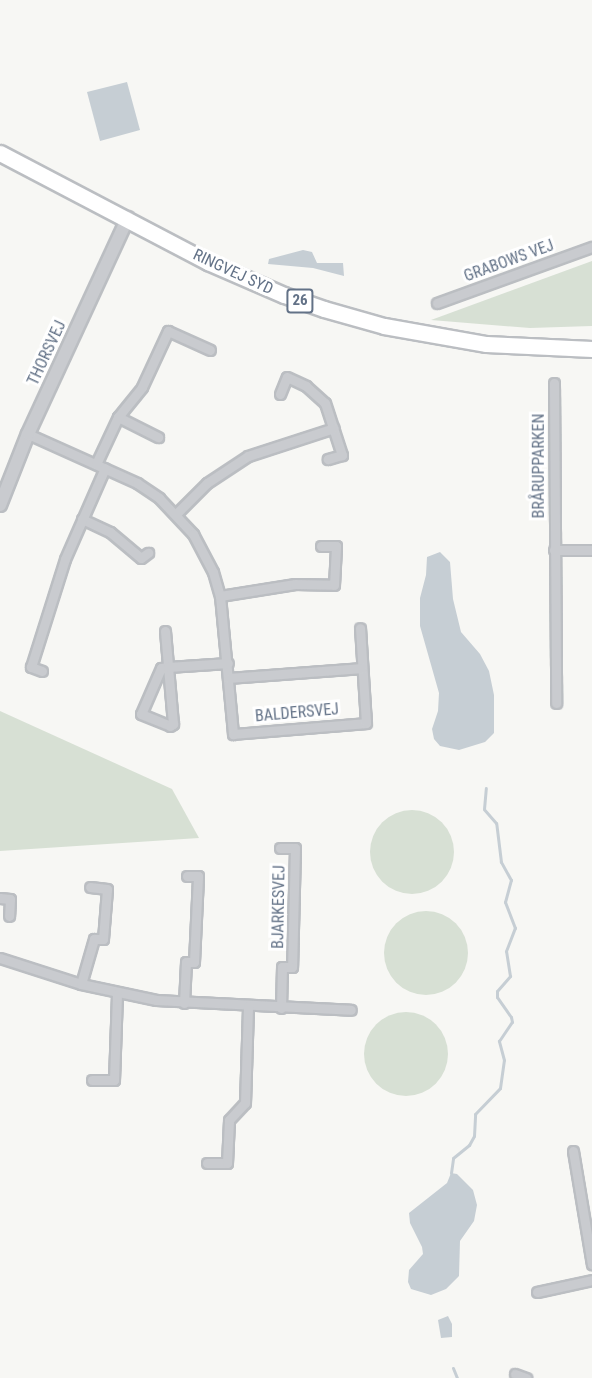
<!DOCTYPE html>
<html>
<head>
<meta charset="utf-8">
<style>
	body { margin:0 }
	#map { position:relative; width:592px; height:1378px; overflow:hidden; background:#f7f7f4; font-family:"Roboto Condensed",sans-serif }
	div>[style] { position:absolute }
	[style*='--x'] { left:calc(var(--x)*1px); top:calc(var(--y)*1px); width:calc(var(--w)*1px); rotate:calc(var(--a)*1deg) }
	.green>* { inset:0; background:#d7e0d4 }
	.round { border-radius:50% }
	.water>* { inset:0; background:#c6ced4 }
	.stream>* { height:3px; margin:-1.5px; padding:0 1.5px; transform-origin:1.5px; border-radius:1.5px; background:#c6ced4 }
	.roads { filter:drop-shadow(2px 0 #bbbec2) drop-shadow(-2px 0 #bbbec2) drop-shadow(0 2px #bbbec2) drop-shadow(0 -2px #bbbec2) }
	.minor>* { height:9px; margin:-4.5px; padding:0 4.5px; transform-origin:4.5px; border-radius:4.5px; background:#c9cbcf }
	.tertiary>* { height:12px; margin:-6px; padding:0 6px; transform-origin:6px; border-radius:6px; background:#c9cbcf }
	.primary>* { height:15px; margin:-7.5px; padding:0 7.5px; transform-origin:7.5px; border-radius:7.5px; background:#fff }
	span { translate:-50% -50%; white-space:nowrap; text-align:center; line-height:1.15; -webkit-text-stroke:6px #fff; paint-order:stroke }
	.shield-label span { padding:2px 4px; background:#fff; border:2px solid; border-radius:4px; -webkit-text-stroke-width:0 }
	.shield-label { font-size:15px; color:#637287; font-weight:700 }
	.street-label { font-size:16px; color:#637287 }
</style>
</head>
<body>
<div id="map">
	<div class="green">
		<i style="clip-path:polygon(592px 261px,592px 326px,530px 328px,431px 320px)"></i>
		<i style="clip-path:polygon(0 711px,172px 789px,199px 838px,0 851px)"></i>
		<i class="round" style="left:370px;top:810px;width:84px;height:84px"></i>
		<i class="round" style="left:384px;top:911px;width:84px;height:84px"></i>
		<i class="round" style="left:364px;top:1012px;width:84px;height:84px"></i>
	</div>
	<div class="water">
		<i style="clip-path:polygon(127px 82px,140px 130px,100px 141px,87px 92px)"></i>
		<i style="clip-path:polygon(303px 250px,312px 252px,317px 263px,343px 263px,344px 276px,313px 268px,268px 264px,269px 259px)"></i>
		<i style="clip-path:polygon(440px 552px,450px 562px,453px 599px,461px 632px,480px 654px,489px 671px,494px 695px,494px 733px,485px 742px,459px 750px,440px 746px,434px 739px,432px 729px,438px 711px,439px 693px,420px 626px,420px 598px,426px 575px,427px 557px)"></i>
		<i style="clip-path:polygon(451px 1173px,457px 1174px,473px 1190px,477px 1205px,474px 1221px,460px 1241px,459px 1276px,446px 1289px,431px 1295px,411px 1289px,408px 1282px,409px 1270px,423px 1254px,422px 1247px,410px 1223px,409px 1213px,447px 1183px)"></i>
		<i style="clip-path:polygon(448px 1316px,452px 1324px,452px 1337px,441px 1338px,438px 1320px)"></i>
	</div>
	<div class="stream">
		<i style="--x:451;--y:1173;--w:15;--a:-82"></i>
		<i style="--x:453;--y:1158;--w:21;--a:-39"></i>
		<i style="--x:469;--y:1145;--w:10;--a:-61"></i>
		<i style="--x:474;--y:1136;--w:22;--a:-87"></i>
		<i style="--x:475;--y:1114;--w:36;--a:-46"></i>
		<i style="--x:500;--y:1088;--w:28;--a:-82"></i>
		<i style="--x:504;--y:1060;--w:20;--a:-105"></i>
		<i style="--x:499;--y:1041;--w:23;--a:-56"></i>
		<i style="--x:512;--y:1022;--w:5;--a:-101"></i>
		<i style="--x:511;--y:1017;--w:24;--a:-125"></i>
		<i style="--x:497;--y:997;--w:6;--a:-90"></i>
		<i style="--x:497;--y:991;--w:20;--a:-49"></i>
		<i style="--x:510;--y:976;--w:25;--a:-99"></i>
		<i style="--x:506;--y:951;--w:25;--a:-69"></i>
		<i style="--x:515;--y:928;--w:28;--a:-111"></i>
		<i style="--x:505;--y:902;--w:23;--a:-75"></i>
		<i style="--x:511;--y:880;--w:21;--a:-119"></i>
		<i style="--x:501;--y:862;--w:39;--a:-97"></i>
		<i style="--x:496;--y:823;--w:18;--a:-131"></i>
		<i style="--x:484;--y:809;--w:21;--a:-85"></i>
		<i style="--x:453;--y:1368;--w:11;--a:68"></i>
	</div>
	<div class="roads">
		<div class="minor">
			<i style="--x:437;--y:303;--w:165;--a:-19.9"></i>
			<i style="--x:554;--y:383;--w:320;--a:89.6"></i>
			<i style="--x:280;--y:394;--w:18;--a:-68"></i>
			<i style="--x:287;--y:377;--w:21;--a:25"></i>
			<i style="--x:306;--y:386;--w:25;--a:42"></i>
			<i style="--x:325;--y:403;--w:55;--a:71.9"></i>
			<i style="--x:342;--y:455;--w:15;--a:164"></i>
			<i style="--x:118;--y:417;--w:45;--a:26.6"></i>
			<i style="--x:28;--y:434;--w:120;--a:24.2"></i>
			<i style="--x:137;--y:483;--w:27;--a:34"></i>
			<i style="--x:159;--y:498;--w:50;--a:46.6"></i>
			<i style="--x:193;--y:534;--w:43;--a:62.2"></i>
			<i style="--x:213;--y:572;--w:25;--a:74"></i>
			<i style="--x:220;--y:596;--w:139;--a:84.6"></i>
			<i style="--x:233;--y:734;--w:133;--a:-4.7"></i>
			<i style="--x:366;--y:723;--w:95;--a:-93.6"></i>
			<i style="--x:96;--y:464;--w:52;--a:-64.9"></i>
			<i style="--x:118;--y:417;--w:38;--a:-51"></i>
			<i style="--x:142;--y:387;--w:62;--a:-65.1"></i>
			<i style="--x:168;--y:331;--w:46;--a:24.3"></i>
			<i style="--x:176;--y:514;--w:44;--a:-45"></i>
			<i style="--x:207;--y:483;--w:49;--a:-33.4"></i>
			<i style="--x:248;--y:456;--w:90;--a:-18"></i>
			<i style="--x:82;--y:519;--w:31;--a:25"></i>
			<i style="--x:110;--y:532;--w:40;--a:40"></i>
			<i style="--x:141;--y:558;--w:9;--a:-36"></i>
			<i style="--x:554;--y:550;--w:38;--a:0"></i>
			<i style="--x:220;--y:596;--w:76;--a:-9.1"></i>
			<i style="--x:295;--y:584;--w:39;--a:1"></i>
			<i style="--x:334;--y:585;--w:39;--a:-87"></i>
			<i style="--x:336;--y:546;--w:15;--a:180"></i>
			<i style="--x:165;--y:631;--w:36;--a:85"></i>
			<i style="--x:168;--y:667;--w:7;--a:172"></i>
			<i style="--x:161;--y:668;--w:50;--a:113.5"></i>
			<i style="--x:141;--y:714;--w:31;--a:22"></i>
			<i style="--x:170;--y:726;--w:4;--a:-34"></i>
			<i style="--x:173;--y:724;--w:57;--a:-95"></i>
			<i style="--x:168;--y:667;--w:60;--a:-3.8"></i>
			<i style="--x:42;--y:671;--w:12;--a:-160"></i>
			<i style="--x:31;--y:667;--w:113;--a:-72.5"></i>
			<i style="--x:65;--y:559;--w:99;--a:-66.3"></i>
			<i style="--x:229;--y:678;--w:133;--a:-4.3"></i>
			<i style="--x:280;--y:848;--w:15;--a:0"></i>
			<i style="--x:295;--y:848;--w:119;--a:91.4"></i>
			<i style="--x:292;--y:967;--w:10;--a:180"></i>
			<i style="--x:282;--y:967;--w:41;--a:91.4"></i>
			<i style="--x:0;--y:898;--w:10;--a:6"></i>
			<i style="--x:10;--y:899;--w:17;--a:93"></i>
			<i style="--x:0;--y:958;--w:85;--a:17.8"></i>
			<i style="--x:81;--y:984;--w:77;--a:12"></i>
			<i style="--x:156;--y:1000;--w:195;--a:2.9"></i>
			<i style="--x:81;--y:984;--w:47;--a:-73.9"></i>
			<i style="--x:94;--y:939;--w:9;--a:0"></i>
			<i style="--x:103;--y:939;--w:50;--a:-85.4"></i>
			<i style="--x:107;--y:889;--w:17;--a:-173"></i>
			<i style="--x:184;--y:1003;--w:41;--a:-87.2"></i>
			<i style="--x:186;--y:962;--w:8;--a:0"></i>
			<i style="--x:194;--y:962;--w:86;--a:-87.3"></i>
			<i style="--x:198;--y:876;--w:11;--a:180"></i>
			<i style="--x:92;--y:1080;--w:22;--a:0"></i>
			<i style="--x:114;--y:1080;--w:86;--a:-88"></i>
			<i style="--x:573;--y:1151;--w:115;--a:80.5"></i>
			<i style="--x:207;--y:1163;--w:20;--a:0"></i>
			<i style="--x:227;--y:1163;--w:43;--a:-87.3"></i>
			<i style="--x:229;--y:1120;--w:23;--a:-47"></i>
			<i style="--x:245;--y:1103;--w:97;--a:-88.2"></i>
			<i style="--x:537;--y:1292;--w:56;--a:-12.3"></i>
			<i style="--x:515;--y:1374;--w:12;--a:20"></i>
		</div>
		<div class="tertiary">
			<i style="--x:0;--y:505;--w:76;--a:-68.5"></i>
			<i style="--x:28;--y:434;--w:238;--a:-65.2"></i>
		</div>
		<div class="primary">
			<i style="--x:0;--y:153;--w:235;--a:27.7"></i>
			<i style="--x:208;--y:262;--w:83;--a:23.5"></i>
			<i style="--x:284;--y:295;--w:42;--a:19.3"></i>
			<i style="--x:324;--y:309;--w:62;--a:15.8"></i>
			<i style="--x:384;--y:326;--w:104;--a:10"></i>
			<i style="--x:486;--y:344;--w:106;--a:2.7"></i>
		</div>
	</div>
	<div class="shield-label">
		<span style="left:300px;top:301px">26</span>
	</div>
	<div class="street-label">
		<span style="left:509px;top:261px;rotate:-20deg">GRABOWS VEJ</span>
		<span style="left:233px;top:272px;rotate:25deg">RINGVEJ SYD</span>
		<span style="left:47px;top:353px;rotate:-65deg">THORSVEJ</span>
		<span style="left:539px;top:466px;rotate:-90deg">BRÅRUPPARKEN</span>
		<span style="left:297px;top:713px;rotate:-5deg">BALDERSVEJ</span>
		<span style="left:279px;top:907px;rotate:-89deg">BJARKESVEJ</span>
	</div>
</div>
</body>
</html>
